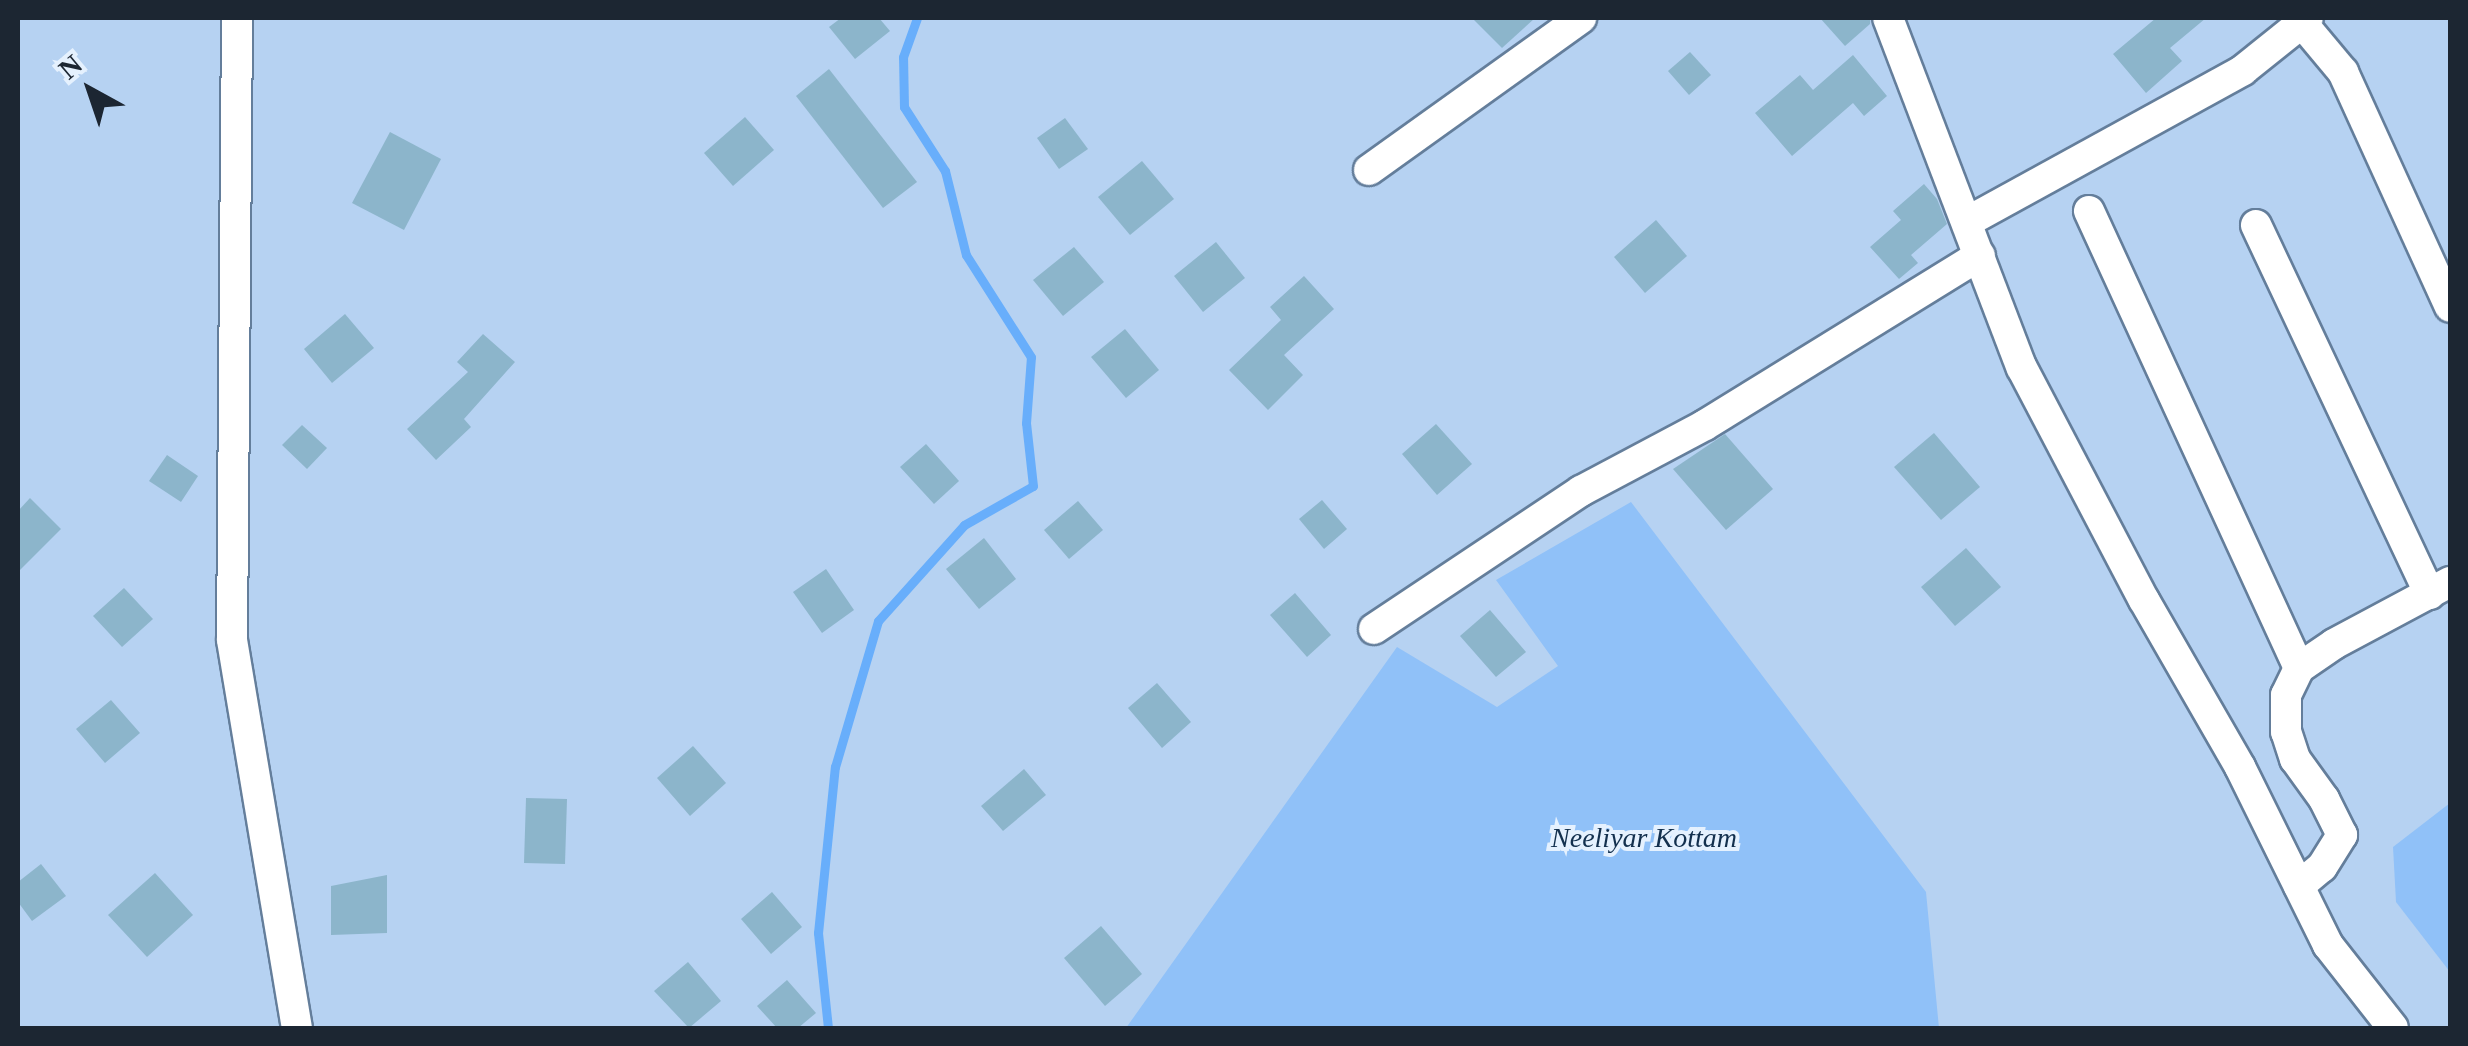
<!DOCTYPE html>
<html>
<head>
<meta charset="utf-8">
<style>
	body { margin:0 }
	#map { position:relative; width:2468px; height:1046px; overflow:hidden; background:#b6d2f2; font-family:Georgia,serif }
	div>[style] { position:absolute }
	[style*='--x'] { left:calc(var(--x)*1px); top:calc(var(--y)*1px); width:calc(var(--w)*1px); rotate:calc(var(--a)*1deg) }
	.green>* { inset:0; background:#90c1f8 }
	.stream>* { height:9px; margin:-4.5px; padding:0 4.5px; transform-origin:4.5px; border-radius:4.5px; background:#68aefb }
	.building>* { inset:0; background:#8cb5cb }
	.roads { filter:drop-shadow(2px 0 #647e9b) drop-shadow(-2px 0 #647e9b) drop-shadow(0 2px #647e9b) drop-shadow(0 -2px #647e9b) }
	.minor>* { height:30px; margin:-15px; padding:0 15px; transform-origin:15px; border-radius:15px; background:#fff }
	span { translate:-50% -50%; white-space:nowrap; text-align:center; line-height:1.15; -webkit-text-stroke:8px #e5f1fe; paint-order:stroke }
	.park-label { font-size:28px; color:#13304e; font-style:italic }
	.frame { position:absolute; inset:0; border:20px solid #1c2632; pointer-events:none }
	.north { position:absolute; left:40px; top:40px; width:100px; height:100px; -webkit-text-stroke:8px #e5f1fe; paint-order:stroke; rotate:320deg; font-size:28px; font-weight:700; line-height:40px; text-align:center; color:#1c2632 }
	.north::after { content:''; display:block; margin:auto; width:35px; height:45px; background:#1c2632; clip-path:polygon(50% 0,100% 100%,50% 72%,0 100%) }
</style>
</head>
<body>
<div id="map">
	<div class="green">
		<i style="clip-path:polygon(1631px 502px,1926px 892px,1939px 1028px,1126px 1028px,1397px 647px,1497px 707px,1558px 666px,1496px 580px)"></i>
		<i style="clip-path:polygon(2450px 803px,2450px 972px,2396px 902px,2393px 847px)"></i>
	</div>
	<div class="stream">
		<i style="--x:828;--y:1028;--w:96;--a:-96"></i>
		<i style="--x:818;--y:933;--w:167;--a:-84.2"></i>
		<i style="--x:835;--y:767;--w:152;--a:-73.6"></i>
		<i style="--x:878;--y:621;--w:129;--a:-48.1"></i>
		<i style="--x:964;--y:525;--w:79;--a:-29.5"></i>
		<i style="--x:1033;--y:486;--w:63;--a:-96.3"></i>
		<i style="--x:1026;--y:423;--w:66;--a:-85.7"></i>
		<i style="--x:1031;--y:357;--w:121;--a:-122.5"></i>
		<i style="--x:966;--y:255;--w:87;--a:-104"></i>
		<i style="--x:945;--y:171;--w:76;--a:-122.6"></i>
		<i style="--x:904;--y:107;--w:50;--a:-91.1"></i>
		<i style="--x:903;--y:57;--w:41;--a:-70.3"></i>
	</div>
	<div class="building">
		<i style="clip-path:polygon(841px 18px,879px 18px,890px 31px,855px 59px,829px 27px)"></i>
		<i style="clip-path:polygon(1472px 18px,1535px 18px,1502px 48px)"></i>
		<i style="clip-path:polygon(1820px 18px,1870px 18px,1870px 24px,1845px 46px)"></i>
		<i style="clip-path:polygon(2156px 18px,2206px 18px,2170px 48px,2182px 61px,2146px 93px,2113px 54px)"></i>
		<i style="clip-path:polygon(1690px 52px,1711px 75px,1689px 95px,1668px 71px)"></i>
		<i style="clip-path:polygon(1853px 55px,1887px 96px,1864px 116px,1853px 103px,1792px 156px,1755px 113px,1800px 75px,1813px 90px)"></i>
		<i style="clip-path:polygon(829px 69px,917px 182px,883px 208px,796px 96px)"></i>
		<i style="clip-path:polygon(745px 117px,774px 150px,733px 186px,704px 153px)"></i>
		<i style="clip-path:polygon(1065px 118px,1088px 149px,1059px 169px,1037px 138px)"></i>
		<i style="clip-path:polygon(390px 132px,441px 159px,404px 230px,352px 203px)"></i>
		<i style="clip-path:polygon(1142px 161px,1174px 199px,1130px 235px,1098px 197px)"></i>
		<i style="clip-path:polygon(1924px 184px,1937px 199px,1947px 224px,1911px 255px,1918px 263px,1899px 279px,1870px 247px,1901px 220px,1893px 211px)"></i>
		<i style="clip-path:polygon(1656px 220px,1687px 256px,1645px 293px,1614px 257px)"></i>
		<i style="clip-path:polygon(1216px 242px,1245px 278px,1203px 312px,1174px 276px)"></i>
		<i style="clip-path:polygon(1074px 247px,1104px 282px,1063px 316px,1033px 280px)"></i>
		<i style="clip-path:polygon(1304px 276px,1334px 309px,1284px 355px,1303px 375px,1268px 410px,1229px 370px,1281px 320px,1270px 307px)"></i>
		<i style="clip-path:polygon(345px 314px,374px 348px,332px 383px,304px 349px)"></i>
		<i style="clip-path:polygon(1125px 329px,1159px 370px,1126px 398px,1091px 357px)"></i>
		<i style="clip-path:polygon(483px 334px,515px 362px,464px 419px,471px 427px,436px 460px,407px 429px,468px 372px,457px 362px)"></i>
		<i style="clip-path:polygon(1436px 424px,1472px 464px,1437px 495px,1402px 454px)"></i>
		<i style="clip-path:polygon(302px 425px,327px 448px,307px 469px,282px 445px)"></i>
		<i style="clip-path:polygon(1934px 433px,1980px 487px,1941px 520px,1894px 467px)"></i>
		<i style="clip-path:polygon(1725px 434px,1773px 489px,1726px 530px,1673px 469px)"></i>
		<i style="clip-path:polygon(926px 444px,959px 481px,934px 504px,900px 467px)"></i>
		<i style="clip-path:polygon(167px 455px,198px 476px,181px 502px,149px 481px)"></i>
		<i style="clip-path:polygon(30px 498px,61px 529px,18px 572px,18px 511px)"></i>
		<i style="clip-path:polygon(1322px 500px,1347px 529px,1324px 549px,1299px 519px)"></i>
		<i style="clip-path:polygon(1078px 501px,1103px 530px,1069px 559px,1044px 530px)"></i>
		<i style="clip-path:polygon(984px 538px,1016px 579px,979px 609px,946px 569px)"></i>
		<i style="clip-path:polygon(1966px 548px,2001px 587px,1955px 626px,1921px 587px)"></i>
		<i style="clip-path:polygon(826px 569px,854px 610px,822px 633px,793px 592px)"></i>
		<i style="clip-path:polygon(124px 588px,153px 619px,122px 647px,93px 616px)"></i>
		<i style="clip-path:polygon(1295px 593px,1331px 635px,1307px 657px,1270px 615px)"></i>
		<i style="clip-path:polygon(1490px 610px,1526px 652px,1496px 677px,1460px 636px)"></i>
		<i style="clip-path:polygon(1157px 683px,1191px 722px,1162px 748px,1128px 708px)"></i>
		<i style="clip-path:polygon(111px 700px,140px 733px,105px 763px,76px 729px)"></i>
		<i style="clip-path:polygon(693px 746px,726px 783px,690px 816px,657px 778px)"></i>
		<i style="clip-path:polygon(1024px 769px,1046px 795px,1003px 831px,981px 806px)"></i>
		<i style="clip-path:polygon(526px 798px,567px 799px,565px 864px,524px 863px)"></i>
		<i style="clip-path:polygon(41px 864px,66px 896px,32px 921px,18px 902px,18px 882px)"></i>
		<i style="clip-path:polygon(155px 873px,193px 915px,147px 957px,108px 915px)"></i>
		<i style="clip-path:polygon(387px 875px,387px 933px,331px 935px,331px 886px)"></i>
		<i style="clip-path:polygon(772px 892px,802px 927px,771px 954px,741px 919px)"></i>
		<i style="clip-path:polygon(1101px 926px,1142px 974px,1105px 1006px,1064px 958px)"></i>
		<i style="clip-path:polygon(688px 962px,721px 1001px,689px 1028px,654px 991px)"></i>
		<i style="clip-path:polygon(787px 980px,816px 1013px,798px 1028px,777px 1028px,757px 1006px)"></i>
	</div>
	<div class="roads">
		<div class="minor">
			<i style="--x:237;--y:18;--w:622;--a:90.46"></i>
			<i style="--x:232;--y:640;--w:393;--a:80.5"></i>
			<i style="--x:1888;--y:18;--w:375;--a:69.1"></i>
			<i style="--x:2022;--y:368;--w:262;--a:62.3"></i>
			<i style="--x:2144;--y:600;--w:193;--a:60.1"></i>
			<i style="--x:2240;--y:767;--w:199;--a:63.7"></i>
			<i style="--x:2328;--y:945;--w:105;--a:51.9"></i>
			<i style="--x:2302;--y:23;--w:64;--a:50.1"></i>
			<i style="--x:2343;--y:72;--w:258;--a:65.5"></i>
			<i style="--x:1369;--y:170;--w:261;--a:-35.6"></i>
			<i style="--x:2089;--y:211;--w:503;--a:65.32"></i>
			<i style="--x:1967;--y:222;--w:315;--a:-28.8"></i>
			<i style="--x:2243;--y:70;--w:83;--a:-38.7"></i>
			<i style="--x:2256;--y:225;--w:408;--a:64.8"></i>
			<i style="--x:1374;--y:629;--w:249;--a:-33.7"></i>
			<i style="--x:1581;--y:491;--w:140;--a:-28"></i>
			<i style="--x:1705;--y:425;--w:323;--a:-31.7"></i>
			<i style="--x:2299;--y:886;--w:30;--a:-40"></i>
			<i style="--x:2322;--y:867;--w:38;--a:-58"></i>
			<i style="--x:2342;--y:835;--w:40;--a:-116.6"></i>
			<i style="--x:2324;--y:799;--w:49;--a:-125.9"></i>
			<i style="--x:2295;--y:759;--w:28;--a:-108"></i>
			<i style="--x:2286;--y:732;--w:37;--a:-90"></i>
			<i style="--x:2286;--y:695;--w:30;--a:-64"></i>
			<i style="--x:2299;--y:668;--w:42;--a:-34.4"></i>
			<i style="--x:2334;--y:644;--w:132;--a:-28.1"></i>
		</div>
	</div>
	<div class="park-label">
		<span style="left:1644px;top:838px">Neeliyar Kottam</span>
	</div>
	<div class="frame"></div>
	<div class="north">N</div>
</div>
</body>
</html>
